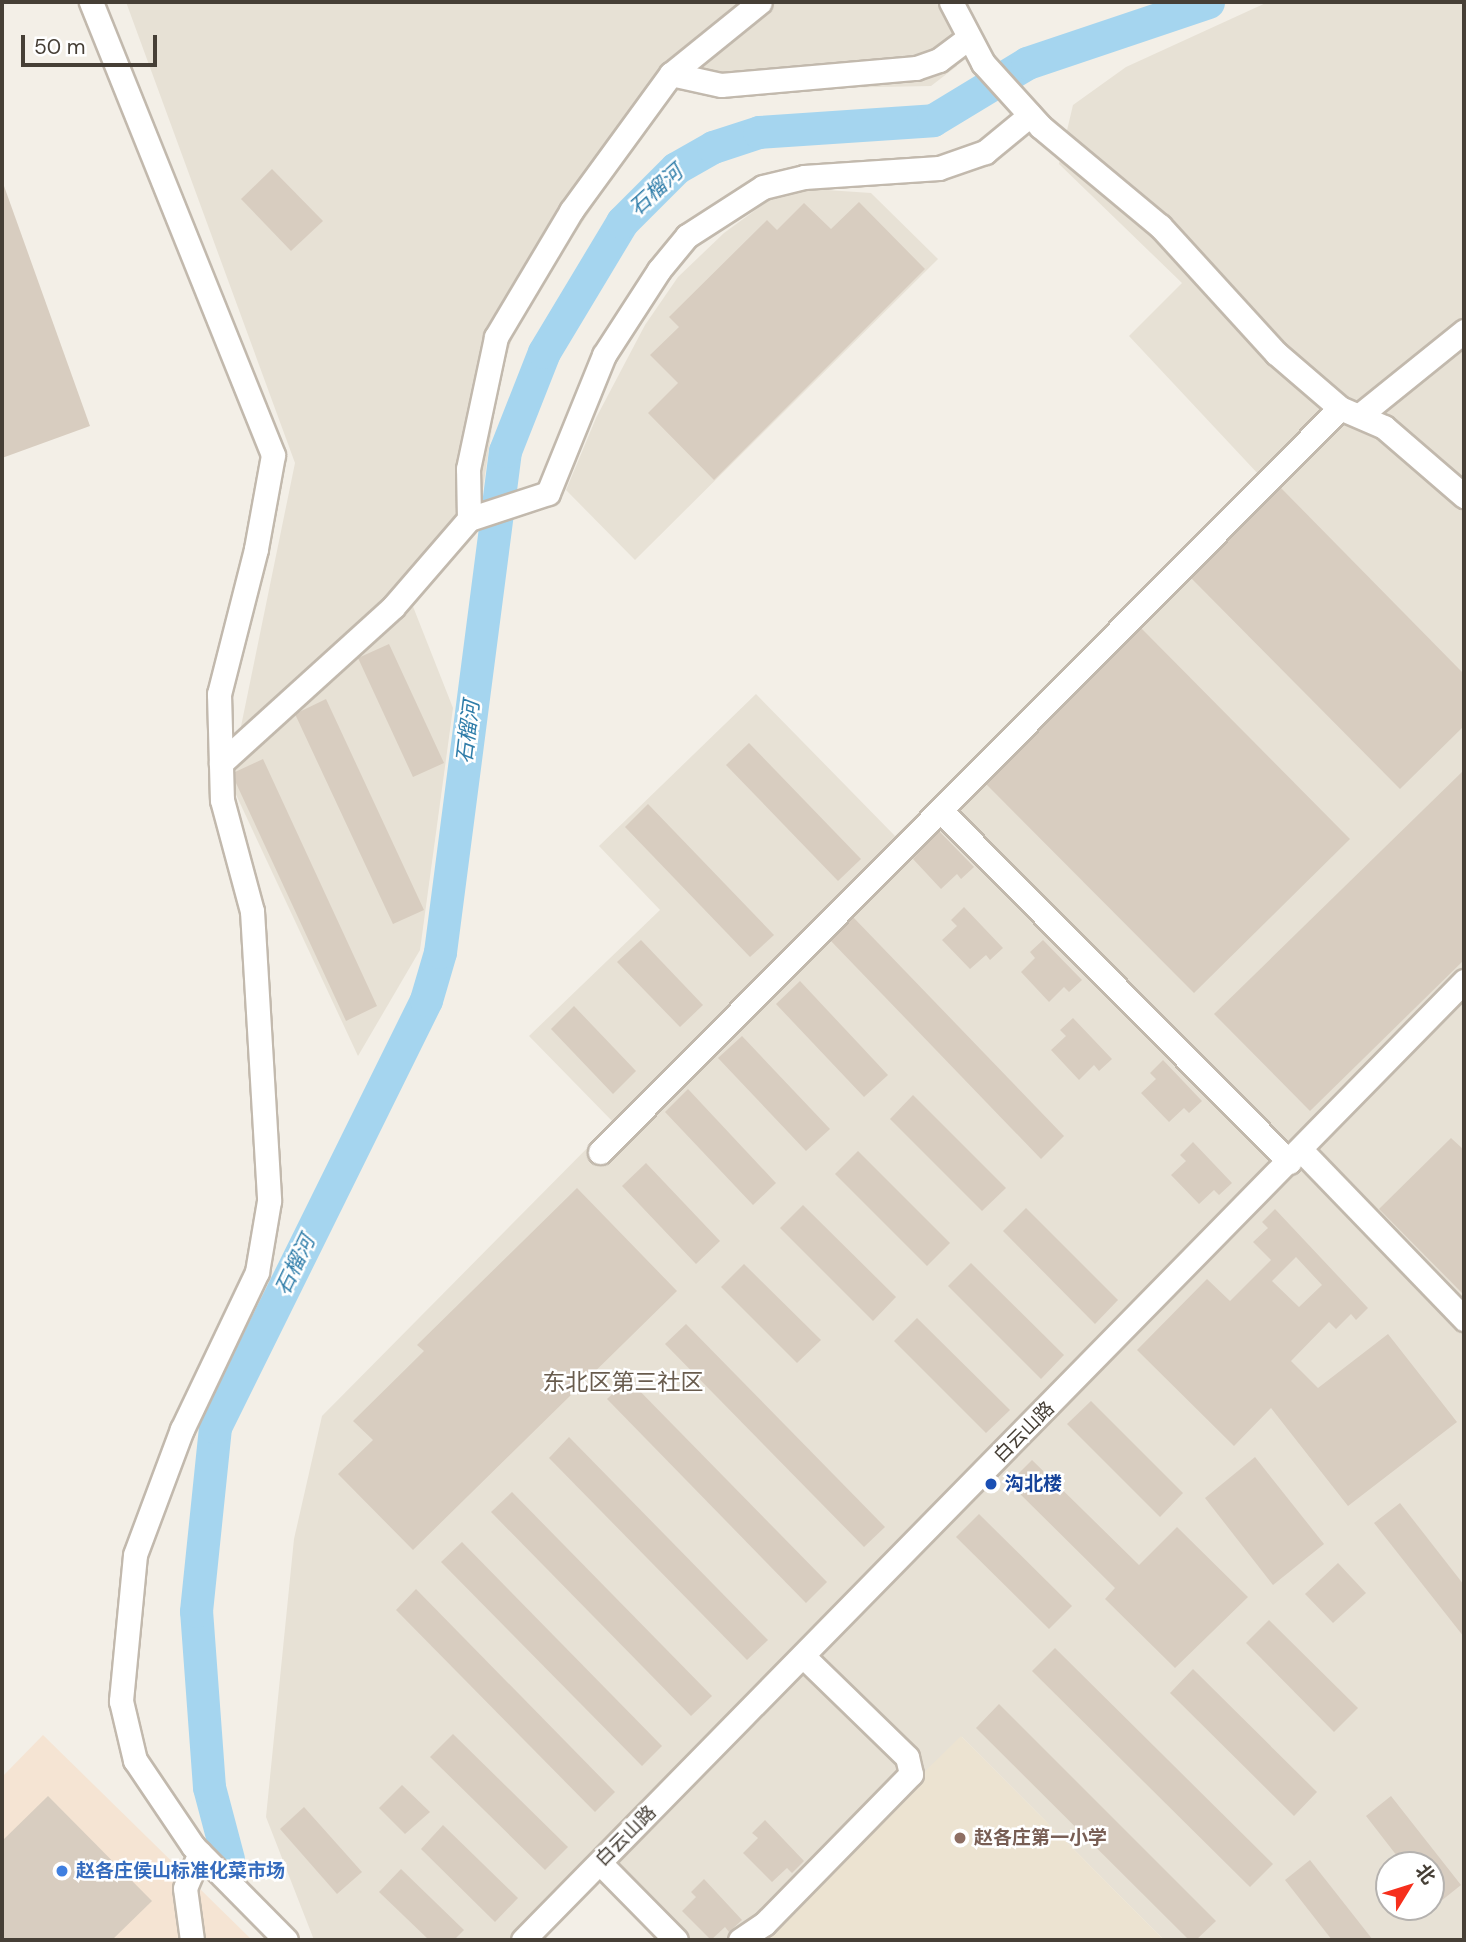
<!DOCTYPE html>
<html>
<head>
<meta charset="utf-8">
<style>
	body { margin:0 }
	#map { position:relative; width:1466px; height:1942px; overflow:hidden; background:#f3efe7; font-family:"DM Sans","Noto Sans SC",sans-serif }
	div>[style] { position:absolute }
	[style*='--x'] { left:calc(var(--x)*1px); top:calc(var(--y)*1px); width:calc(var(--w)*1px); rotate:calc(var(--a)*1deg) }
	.residential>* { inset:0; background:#e7e1d5 }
	.commercial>* { inset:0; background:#f5e4d3 }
	.education>* { inset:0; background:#ece3d1 }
	.river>* { height:33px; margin:-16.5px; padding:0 16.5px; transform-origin:16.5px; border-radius:16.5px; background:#a5d5ef }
	.building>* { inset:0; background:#d8cdc0 }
	.roads { filter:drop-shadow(2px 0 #c2b9ad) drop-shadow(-2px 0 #c2b9ad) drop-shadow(0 2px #c2b9ad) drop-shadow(0 -2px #c2b9ad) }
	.minor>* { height:23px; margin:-11.5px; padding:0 11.5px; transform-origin:11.5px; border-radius:11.5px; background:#fff }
	.dots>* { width:19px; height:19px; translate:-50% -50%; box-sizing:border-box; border:4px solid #fff; border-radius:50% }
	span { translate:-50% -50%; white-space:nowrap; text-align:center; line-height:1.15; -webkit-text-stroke:5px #fff; paint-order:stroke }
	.street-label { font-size:19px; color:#463f36 }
	.transit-label { font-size:19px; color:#164399; font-weight:700 }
	.left { translate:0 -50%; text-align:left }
	.education-label { font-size:19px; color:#785e54; font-weight:700 }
	.shop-label { font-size:19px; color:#366cbe; font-weight:700 }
	.water-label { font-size:21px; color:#2f7da9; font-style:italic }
	.quarter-label { font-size:23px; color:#695c4e }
	.frame { position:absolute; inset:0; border:4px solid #463f36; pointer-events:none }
	.north { position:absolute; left:1375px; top:1851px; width:70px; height:70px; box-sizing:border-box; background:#fff; border:2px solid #b5b2af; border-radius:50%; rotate:52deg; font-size:19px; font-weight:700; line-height:28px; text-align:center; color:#463f36 }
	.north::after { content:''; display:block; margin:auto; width:24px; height:32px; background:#f62f1c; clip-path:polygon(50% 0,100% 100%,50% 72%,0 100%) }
	.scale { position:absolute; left:21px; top:35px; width:136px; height:32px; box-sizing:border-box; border:4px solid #463f36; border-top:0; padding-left:9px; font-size:21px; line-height:24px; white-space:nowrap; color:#463f36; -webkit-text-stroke:5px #fff; paint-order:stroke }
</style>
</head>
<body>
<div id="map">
	<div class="residential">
		<i style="clip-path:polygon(126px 2px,957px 2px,957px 66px,931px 86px,670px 91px,518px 319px,499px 381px,481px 502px,401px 590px,238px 741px,295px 463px)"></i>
		<i style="clip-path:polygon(evenodd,1268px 2px,1464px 2px,1464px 1940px,1164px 1940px,962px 1737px,754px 1940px,686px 1940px,602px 1852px,510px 1940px,314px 1940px,266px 1817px,294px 1539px,322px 1416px,613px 1122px,529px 1036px,660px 910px,599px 846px,756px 694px,895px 836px,1260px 476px,1129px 336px,1182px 283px,1059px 164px,1073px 105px,1126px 67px,1268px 2px,1389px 1865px,1431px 1865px,1431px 1907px,1389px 1907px,1389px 1865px)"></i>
		<i style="clip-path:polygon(812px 189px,871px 193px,938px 259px,635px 560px,566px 490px,596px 418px,645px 325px,678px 277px,724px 233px,772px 198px)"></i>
		<i style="clip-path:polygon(412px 604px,453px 708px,420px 950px,358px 1056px,225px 771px)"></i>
	</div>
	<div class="commercial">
		<i style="clip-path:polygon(43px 1735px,252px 1940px,2px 1940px,2px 1777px)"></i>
	</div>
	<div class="education">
		<i style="clip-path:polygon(961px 1736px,1164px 1940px,754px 1940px)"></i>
	</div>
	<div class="river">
		<i style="--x:228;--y:1859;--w:74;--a:-104.8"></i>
		<i style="--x:209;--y:1787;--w:176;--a:-94.2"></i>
		<i style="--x:196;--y:1611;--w:185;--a:-84.1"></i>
		<i style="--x:215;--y:1427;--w:476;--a:-63.7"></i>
		<i style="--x:426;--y:1000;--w:50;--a:-73.7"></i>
		<i style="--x:440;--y:952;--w:505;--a:-82.61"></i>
		<i style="--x:505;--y:451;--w:106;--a:-68.5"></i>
		<i style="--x:544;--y:352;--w:152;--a:-59"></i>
		<i style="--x:622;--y:222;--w:76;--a:-45"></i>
		<i style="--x:676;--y:168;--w:43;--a:-29.6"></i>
		<i style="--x:713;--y:147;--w:48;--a:-18.1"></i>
		<i style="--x:759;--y:132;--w:174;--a:-3.9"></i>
		<i style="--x:933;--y:120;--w:110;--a:-31.2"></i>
		<i style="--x:1027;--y:63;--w:191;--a:-18.6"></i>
	</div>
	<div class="building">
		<i style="clip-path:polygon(272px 169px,323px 221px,291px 251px,241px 199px)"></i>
		<i style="clip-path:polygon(4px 186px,90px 426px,2px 458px,2px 187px)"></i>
		<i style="clip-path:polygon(859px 202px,925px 269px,714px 480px,648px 413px,678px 383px,650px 355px,679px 327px,669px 317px,767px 220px,777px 230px,804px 203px,831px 229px)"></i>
		<i style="clip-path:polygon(1281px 488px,1464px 674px,1464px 726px,1400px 789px,1191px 578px)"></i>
		<i style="clip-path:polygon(1141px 628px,1350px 839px,1194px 993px,986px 784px)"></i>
		<i style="clip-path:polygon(389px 644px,444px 763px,413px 777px,358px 658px)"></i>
		<i style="clip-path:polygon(326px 699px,424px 910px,393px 924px,295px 714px)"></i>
		<i style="clip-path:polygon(749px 743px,861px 859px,838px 881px,726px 765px)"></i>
		<i style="clip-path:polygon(263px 759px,377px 1006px,346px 1021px,236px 783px,235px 772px)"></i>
		<i style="clip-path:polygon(1464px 770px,1464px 960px,1310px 1111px,1214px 1014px)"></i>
		<i style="clip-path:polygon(648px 804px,774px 935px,750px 957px,625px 827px)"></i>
		<i style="clip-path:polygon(939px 831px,974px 867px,961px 879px,957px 874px,941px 889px,913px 859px)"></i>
		<i style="clip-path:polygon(964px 907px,1003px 948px,990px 960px,986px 955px,970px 969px,942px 940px,957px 926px,951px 920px)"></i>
		<i style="clip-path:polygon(853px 917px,1064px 1136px,1041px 1159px,830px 940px)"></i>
		<i style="clip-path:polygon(641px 940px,703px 1005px,680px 1027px,617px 962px)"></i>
		<i style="clip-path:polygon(1043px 940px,1082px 980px,1069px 992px,1064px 987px,1049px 1002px,1021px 972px,1035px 958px,1030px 952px)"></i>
		<i style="clip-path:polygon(800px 981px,888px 1075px,864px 1097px,776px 1004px)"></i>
		<i style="clip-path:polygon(574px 1006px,636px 1071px,613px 1094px,551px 1029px)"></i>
		<i style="clip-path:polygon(1073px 1018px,1112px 1059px,1099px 1071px,1094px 1065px,1079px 1080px,1051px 1050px,1066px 1036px,1060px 1030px)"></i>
		<i style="clip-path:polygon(742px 1036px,830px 1129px,806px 1151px,718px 1058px)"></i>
		<i style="clip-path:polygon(1163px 1060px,1202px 1101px,1189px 1113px,1184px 1108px,1169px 1122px,1141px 1093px,1156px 1079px,1150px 1073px)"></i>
		<i style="clip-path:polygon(688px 1089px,776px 1183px,753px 1205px,665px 1112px)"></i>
		<i style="clip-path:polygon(913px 1095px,1006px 1188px,982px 1211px,890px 1119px)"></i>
		<i style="clip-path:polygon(1451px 1138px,1464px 1150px,1464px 1295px,1379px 1209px)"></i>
		<i style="clip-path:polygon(1193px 1142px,1232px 1183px,1219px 1195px,1214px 1190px,1199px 1204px,1171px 1175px,1186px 1161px,1180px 1155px)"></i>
		<i style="clip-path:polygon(858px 1151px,950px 1243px,927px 1266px,835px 1174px)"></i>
		<i style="clip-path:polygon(646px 1163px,720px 1241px,696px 1264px,622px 1186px)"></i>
		<i style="clip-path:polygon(577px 1188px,677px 1291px,413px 1550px,338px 1474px,373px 1440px,353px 1421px,424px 1351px,417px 1345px)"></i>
		<i style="clip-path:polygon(803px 1205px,896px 1297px,873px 1321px,780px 1228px)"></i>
		<i style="clip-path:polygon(1026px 1208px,1118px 1300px,1095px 1324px,1003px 1231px)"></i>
		<i style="clip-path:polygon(evenodd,1275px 1209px,1368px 1308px,1356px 1320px,1351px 1314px,1336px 1329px,1329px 1322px,1291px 1361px,1318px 1388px,1388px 1334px,1457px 1422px,1348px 1506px,1271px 1408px,1234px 1446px,1137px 1350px,1207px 1279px,1230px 1301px,1271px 1260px,1253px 1242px,1268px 1228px,1262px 1222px,1275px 1209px,1296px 1257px,1322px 1285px,1299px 1307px,1272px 1281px,1296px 1257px)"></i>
		<i style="clip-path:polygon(971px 1263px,1064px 1355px,1041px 1379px,948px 1286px)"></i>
		<i style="clip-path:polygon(744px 1264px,821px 1340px,797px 1363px,721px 1287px)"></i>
		<i style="clip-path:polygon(917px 1318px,1010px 1410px,986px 1433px,894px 1341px)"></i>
		<i style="clip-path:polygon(686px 1324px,885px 1527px,864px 1547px,665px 1344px)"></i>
		<i style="clip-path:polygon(628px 1379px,827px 1582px,806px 1603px,607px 1399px)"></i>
		<i style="clip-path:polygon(1091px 1401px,1183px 1493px,1160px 1517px,1067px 1424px)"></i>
		<i style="clip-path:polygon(569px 1437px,768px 1640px,747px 1660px,549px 1458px)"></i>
		<i style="clip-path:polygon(1255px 1457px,1324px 1544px,1273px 1585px,1205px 1498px)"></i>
		<i style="clip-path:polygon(1032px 1460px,1139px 1565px,1177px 1527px,1248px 1597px,1175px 1668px,1105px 1599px,1115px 1588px,1009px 1483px)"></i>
		<i style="clip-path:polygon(512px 1492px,712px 1696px,691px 1716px,491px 1512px)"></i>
		<i style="clip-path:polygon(1400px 1503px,1464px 1585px,1464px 1637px,1374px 1523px)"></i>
		<i style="clip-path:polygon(979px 1514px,1072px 1606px,1049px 1629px,956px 1537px)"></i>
		<i style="clip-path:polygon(462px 1542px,662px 1746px,642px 1766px,441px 1562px)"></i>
		<i style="clip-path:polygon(1338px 1563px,1366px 1593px,1333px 1623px,1305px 1594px)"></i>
		<i style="clip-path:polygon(416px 1589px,615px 1792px,595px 1812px,396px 1610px)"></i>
		<i style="clip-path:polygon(1269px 1620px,1358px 1708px,1334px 1732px,1246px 1643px)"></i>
		<i style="clip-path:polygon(1055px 1648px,1273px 1864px,1250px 1887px,1032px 1671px)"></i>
		<i style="clip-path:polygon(1193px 1669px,1317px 1792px,1294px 1816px,1170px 1693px)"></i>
		<i style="clip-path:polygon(999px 1704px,1216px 1921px,1196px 1940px,1189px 1940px,976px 1728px)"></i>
		<i style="clip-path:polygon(453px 1734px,568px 1847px,545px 1870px,430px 1757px)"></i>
		<i style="clip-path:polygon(402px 1785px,430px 1812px,405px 1834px,379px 1808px)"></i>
		<i style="clip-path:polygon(48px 1796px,152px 1901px,112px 1940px,2px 1940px,2px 1841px)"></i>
		<i style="clip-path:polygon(1391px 1796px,1461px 1885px,1431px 1909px,1431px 1865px,1404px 1865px,1366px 1816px)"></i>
		<i style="clip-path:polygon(304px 1807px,362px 1872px,337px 1894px,280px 1829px)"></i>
		<i style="clip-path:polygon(765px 1820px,804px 1861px,792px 1873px,787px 1868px,772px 1882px,743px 1853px,758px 1838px,752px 1833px)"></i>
		<i style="clip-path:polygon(443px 1825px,518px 1898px,495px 1922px,421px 1849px)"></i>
		<i style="clip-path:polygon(1310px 1860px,1373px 1940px,1332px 1940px,1285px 1880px)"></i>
		<i style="clip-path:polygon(401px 1869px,464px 1930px,454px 1940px,429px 1940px,379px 1892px)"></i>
		<i style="clip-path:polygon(704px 1879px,742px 1920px,729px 1932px,725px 1927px,711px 1940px,682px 1911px,696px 1897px,691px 1892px)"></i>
	</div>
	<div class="roads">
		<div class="minor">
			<i style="--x:91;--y:2;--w:488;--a:68.1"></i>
			<i style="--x:273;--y:455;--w:96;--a:100.3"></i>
			<i style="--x:256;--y:549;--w:150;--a:104.3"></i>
			<i style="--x:219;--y:694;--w:106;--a:88.4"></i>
			<i style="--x:222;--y:800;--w:115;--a:74.9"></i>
			<i style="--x:252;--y:911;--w:290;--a:86.6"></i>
			<i style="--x:269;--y:1201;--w:72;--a:99.6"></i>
			<i style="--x:257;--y:1272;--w:174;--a:115.5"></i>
			<i style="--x:182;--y:1429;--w:134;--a:110.5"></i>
			<i style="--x:135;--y:1555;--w:147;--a:95.5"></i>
			<i style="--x:121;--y:1701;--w:61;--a:76.7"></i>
			<i style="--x:135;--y:1760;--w:104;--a:56"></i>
			<i style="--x:193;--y:1846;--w:132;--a:45.3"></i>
			<i style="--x:951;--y:2;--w:69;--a:62.3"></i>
			<i style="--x:983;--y:63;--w:86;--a:47.8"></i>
			<i style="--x:1041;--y:127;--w:155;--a:39.8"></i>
			<i style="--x:1160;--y:226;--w:172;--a:47.6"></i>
			<i style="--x:1276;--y:353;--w:84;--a:40.7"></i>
			<i style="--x:1340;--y:408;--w:48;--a:23.4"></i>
			<i style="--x:1384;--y:427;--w:106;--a:40.8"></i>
			<i style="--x:671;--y:74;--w:114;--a:-39"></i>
			<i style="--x:1360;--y:415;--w:134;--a:-38.9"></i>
			<i style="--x:469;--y:519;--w:50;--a:-91.1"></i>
			<i style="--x:468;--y:469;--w:135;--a:-78"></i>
			<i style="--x:496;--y:337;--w:147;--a:-59.2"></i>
			<i style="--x:571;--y:211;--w:170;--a:-53.9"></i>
			<i style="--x:671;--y:74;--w:51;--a:12.4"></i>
			<i style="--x:721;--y:85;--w:196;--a:-5"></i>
			<i style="--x:916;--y:68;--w:24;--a:-19"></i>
			<i style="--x:939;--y:60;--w:36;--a:-37"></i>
			<i style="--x:221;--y:763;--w:232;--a:-42.2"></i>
			<i style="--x:393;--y:607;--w:116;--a:-49.2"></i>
			<i style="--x:469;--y:519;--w:83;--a:-18.2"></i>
			<i style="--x:548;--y:493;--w:149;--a:-67.9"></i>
			<i style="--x:604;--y:355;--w:101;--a:-57.1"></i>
			<i style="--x:659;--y:270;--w:44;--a:-50.5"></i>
			<i style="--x:687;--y:236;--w:90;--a:-32.8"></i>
			<i style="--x:763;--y:187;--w:42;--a:-13.7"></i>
			<i style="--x:804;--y:177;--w:135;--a:-3.8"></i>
			<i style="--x:939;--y:168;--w:49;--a:-19.2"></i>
			<i style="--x:985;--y:152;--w:58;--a:-39.4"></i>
			<i style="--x:940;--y:810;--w:496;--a:45.2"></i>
			<i style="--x:1301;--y:1150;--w:235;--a:46"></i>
			<i style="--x:600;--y:1152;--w:1049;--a:-45.15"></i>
			<i style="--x:600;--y:1863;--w:108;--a:45.4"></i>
			<i style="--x:192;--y:1940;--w:52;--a:-97.7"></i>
			<i style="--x:185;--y:1888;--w:38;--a:-67"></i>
			<i style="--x:523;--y:1940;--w:1344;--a:-45.54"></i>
			<i style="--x:740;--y:1940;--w:29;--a:-34"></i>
			<i style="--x:764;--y:1924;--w:210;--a:-45.6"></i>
			<i style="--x:911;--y:1774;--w:17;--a:-103"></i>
			<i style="--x:907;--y:1757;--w:145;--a:-135.8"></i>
		</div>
	</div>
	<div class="dots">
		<i style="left:991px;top:1484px;background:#1a4fb4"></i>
		<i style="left:960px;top:1838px;background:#8d6e63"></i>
		<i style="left:62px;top:1871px;background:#3f7fe0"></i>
	</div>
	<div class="street-label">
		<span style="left:1024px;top:1432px;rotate:-45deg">白云山路</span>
		<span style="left:626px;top:1836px;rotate:-45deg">白云山路</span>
	</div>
	<div class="transit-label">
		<span class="left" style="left:1005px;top:1484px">沟北楼</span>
	</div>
	<div class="education-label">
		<span class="left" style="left:974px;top:1838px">赵各庄第一小学</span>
	</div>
	<div class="shop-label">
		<span class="left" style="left:76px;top:1871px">赵各庄侯山标准化菜市场</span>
	</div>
	<div class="water-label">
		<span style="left:656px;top:190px;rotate:-42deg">石榴河</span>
		<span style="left:468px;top:732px;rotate:-83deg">石榴河</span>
		<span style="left:295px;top:1265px;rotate:-64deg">石榴河</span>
	</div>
	<div class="quarter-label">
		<span style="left:623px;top:1382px">东北区第三社区</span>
	</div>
	<div class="frame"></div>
	<div class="north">北</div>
	<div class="scale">50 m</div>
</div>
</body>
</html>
